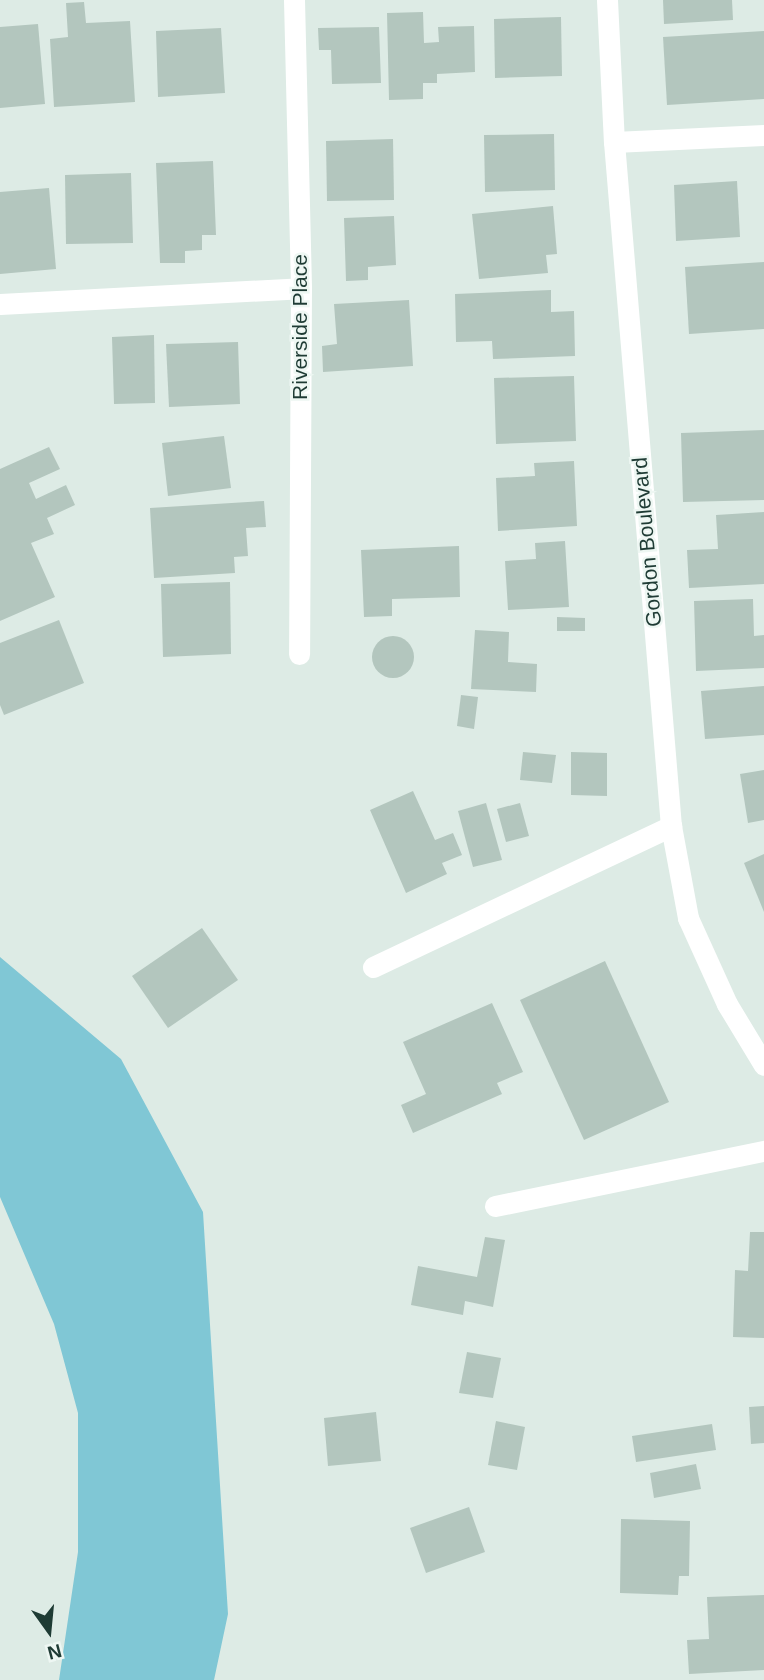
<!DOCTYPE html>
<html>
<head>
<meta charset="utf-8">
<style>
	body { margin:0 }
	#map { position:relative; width:764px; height:1680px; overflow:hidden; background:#ddebe5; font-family:Arial,sans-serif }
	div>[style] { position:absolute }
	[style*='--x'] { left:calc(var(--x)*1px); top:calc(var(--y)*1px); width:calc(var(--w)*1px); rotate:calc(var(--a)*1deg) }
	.water>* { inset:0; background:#80c7d5 }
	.building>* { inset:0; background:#b3c6be }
	.round { border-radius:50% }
	.minor>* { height:21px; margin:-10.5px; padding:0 10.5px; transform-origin:10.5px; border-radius:10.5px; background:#fff }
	span { translate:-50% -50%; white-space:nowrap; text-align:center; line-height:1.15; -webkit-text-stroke:5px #eef7f3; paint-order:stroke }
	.street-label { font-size:21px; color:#1e3b34 }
	.north { position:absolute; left:14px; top:1596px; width:70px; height:70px; -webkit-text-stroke:5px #eef7f3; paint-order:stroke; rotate:165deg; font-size:19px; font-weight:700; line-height:28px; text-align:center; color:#1e3b34 }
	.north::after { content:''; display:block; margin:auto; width:24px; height:32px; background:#1e3b34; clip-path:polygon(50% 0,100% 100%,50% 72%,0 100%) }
</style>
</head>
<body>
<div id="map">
	<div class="water">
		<i style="clip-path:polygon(0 957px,121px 1059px,203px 1212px,228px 1614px,214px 1680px,59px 1680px,78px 1552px,78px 1413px,54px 1324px,0 1197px)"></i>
	</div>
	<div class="building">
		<i style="clip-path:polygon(663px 0,732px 0,733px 20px,664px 24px)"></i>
		<i style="clip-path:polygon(84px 2px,86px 23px,130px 21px,135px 102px,54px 107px,50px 39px,68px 37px,66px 3px)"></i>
		<i style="clip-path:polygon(423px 12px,424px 43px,439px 42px,438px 27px,474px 26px,475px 72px,437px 74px,437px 83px,423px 83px,423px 99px,389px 100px,387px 13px)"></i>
		<i style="clip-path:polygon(561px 17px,562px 76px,495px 78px,494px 19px)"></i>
		<i style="clip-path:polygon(38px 24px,45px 104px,0 108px,0 27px)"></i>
		<i style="clip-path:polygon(379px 27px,381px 83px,332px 84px,331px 50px,319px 50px,318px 28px)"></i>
		<i style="clip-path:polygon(221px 28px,225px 93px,158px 97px,156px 31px)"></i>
		<i style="clip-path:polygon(764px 31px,764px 99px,667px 105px,663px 37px)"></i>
		<i style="clip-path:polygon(554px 134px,555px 190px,485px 192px,484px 135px)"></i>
		<i style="clip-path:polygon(393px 139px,394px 200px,327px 201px,326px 141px)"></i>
		<i style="clip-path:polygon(213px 161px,216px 235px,202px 235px,202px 250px,185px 251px,185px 263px,160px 263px,156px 163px)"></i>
		<i style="clip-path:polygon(131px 173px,133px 243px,66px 244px,65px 175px)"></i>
		<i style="clip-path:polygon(737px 181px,740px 237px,676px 241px,674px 185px)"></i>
		<i style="clip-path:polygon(49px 188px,56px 269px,0 274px,0 192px)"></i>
		<i style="clip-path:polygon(553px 206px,557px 254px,546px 255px,548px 273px,479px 279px,472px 214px)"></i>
		<i style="clip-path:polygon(394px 216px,396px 265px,368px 267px,368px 280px,346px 281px,344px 218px)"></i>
		<i style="clip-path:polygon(764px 262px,764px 329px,689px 334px,685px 267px)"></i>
		<i style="clip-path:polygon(551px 290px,551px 312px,574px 311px,575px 356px,493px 359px,492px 341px,456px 342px,455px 294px)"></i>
		<i style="clip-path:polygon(409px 300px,413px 366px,323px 372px,322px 346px,337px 344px,334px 304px)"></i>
		<i style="clip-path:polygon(154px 335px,155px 403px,114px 404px,112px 337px)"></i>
		<i style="clip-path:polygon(238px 342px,240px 404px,169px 407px,166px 344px)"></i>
		<i style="clip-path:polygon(574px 376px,576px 441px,496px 444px,494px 378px)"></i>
		<i style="clip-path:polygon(764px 430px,764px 500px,683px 502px,681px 433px)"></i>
		<i style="clip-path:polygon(224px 436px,231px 488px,168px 496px,162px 443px)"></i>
		<i style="clip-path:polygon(49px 447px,60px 469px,29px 483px,36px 499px,66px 485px,75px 505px,47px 518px,54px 534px,31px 543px,55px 597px,0 621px,0 469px)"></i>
		<i style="clip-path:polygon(574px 461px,577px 526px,498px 531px,496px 478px,535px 476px,534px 463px)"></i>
		<i style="clip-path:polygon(264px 501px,266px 527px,246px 528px,248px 556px,234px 557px,235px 573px,154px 578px,150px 508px)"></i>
		<i style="clip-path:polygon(764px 512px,764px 584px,689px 588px,687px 550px,718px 549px,716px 515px)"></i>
		<i style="clip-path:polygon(565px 541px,569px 607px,508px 610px,505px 561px,536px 559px,535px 543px)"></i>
		<i style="clip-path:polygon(459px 546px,460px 597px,392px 599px,392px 616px,364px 617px,361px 550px)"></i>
		<i style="clip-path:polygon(230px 582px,231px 654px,163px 657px,161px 584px)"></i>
		<i style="clip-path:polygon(753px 599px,754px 636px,764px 635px,764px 668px,696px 671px,694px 601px)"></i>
		<i style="clip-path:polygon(557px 617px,585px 618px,585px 631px,557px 631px)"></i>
		<i style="clip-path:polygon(59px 620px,84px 683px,4px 715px,0 705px,0 643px)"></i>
		<i style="clip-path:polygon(475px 630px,509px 632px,508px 662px,537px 664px,536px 692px,471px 689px)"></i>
		<i class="round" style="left:372px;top:636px;width:42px;height:42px"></i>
		<i style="clip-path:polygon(764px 686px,764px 735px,705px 739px,701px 691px)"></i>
		<i style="clip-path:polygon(461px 695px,478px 697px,474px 729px,457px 726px)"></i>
		<i style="clip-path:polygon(523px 752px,556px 755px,552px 783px,520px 780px)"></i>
		<i style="clip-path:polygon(571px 752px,607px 753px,607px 796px,571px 795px)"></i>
		<i style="clip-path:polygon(764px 770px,764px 820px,748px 823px,740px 774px)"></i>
		<i style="clip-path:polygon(413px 791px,435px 840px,453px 833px,462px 855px,442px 863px,447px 874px,406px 893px,370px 810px)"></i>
		<i style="clip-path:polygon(486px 803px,502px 860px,473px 867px,458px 811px)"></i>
		<i style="clip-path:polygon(520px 803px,529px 836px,506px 842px,497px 809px)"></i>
		<i style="clip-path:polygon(764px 854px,764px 912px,744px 863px)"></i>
		<i style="clip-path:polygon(202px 928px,238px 980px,168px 1028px,132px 976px)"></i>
		<i style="clip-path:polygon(605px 961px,669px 1102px,584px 1140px,520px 1000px)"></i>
		<i style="clip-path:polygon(492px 1003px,523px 1072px,497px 1083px,502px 1094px,413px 1133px,401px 1105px,426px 1094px,403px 1042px)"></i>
		<i style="clip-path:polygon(750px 1232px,764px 1232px,764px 1338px,733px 1337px,735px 1270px,748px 1271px)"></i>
		<i style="clip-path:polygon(485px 1237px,505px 1240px,493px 1307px,465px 1301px,463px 1315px,411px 1305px,418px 1266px,477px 1277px)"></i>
		<i style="clip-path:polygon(467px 1352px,501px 1358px,493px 1398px,459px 1393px)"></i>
		<i style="clip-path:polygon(764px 1406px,764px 1443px,751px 1444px,749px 1407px)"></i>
		<i style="clip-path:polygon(376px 1412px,381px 1461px,328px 1466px,324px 1418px)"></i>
		<i style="clip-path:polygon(496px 1421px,525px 1427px,517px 1470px,488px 1465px)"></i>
		<i style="clip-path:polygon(712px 1424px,716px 1450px,636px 1462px,632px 1436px)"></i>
		<i style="clip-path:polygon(696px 1464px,701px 1489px,654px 1498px,650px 1473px)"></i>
		<i style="clip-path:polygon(469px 1507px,485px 1552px,426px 1573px,410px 1528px)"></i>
		<i style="clip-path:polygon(621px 1519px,690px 1521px,689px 1576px,679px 1576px,678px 1595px,620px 1593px)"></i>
		<i style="clip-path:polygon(764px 1595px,764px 1670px,689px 1674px,687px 1640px,709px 1639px,707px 1597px)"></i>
	</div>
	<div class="minor">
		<i style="--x:294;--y:0;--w:288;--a:88.6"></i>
		<i style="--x:301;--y:288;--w:366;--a:90.3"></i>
		<i style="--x:607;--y:0;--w:142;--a:87.2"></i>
		<i style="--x:614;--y:142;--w:686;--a:85.24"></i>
		<i style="--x:671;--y:826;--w:94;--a:79.5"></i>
		<i style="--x:688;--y:918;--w:94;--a:65.6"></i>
		<i style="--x:727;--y:1004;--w:71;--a:58.8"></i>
		<i style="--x:614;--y:142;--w:150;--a:-2.7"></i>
		<i style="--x:0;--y:304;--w:301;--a:-3"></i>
		<i style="--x:373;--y:967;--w:330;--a:-25.3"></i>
		<i style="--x:495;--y:1206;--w:275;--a:-11.6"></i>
	</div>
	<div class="street-label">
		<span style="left:300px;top:327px;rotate:-90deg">Riverside Place</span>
		<span style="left:647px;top:542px;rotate:-95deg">Gordon Boulevard</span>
	</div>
	<div class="north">N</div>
</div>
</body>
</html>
